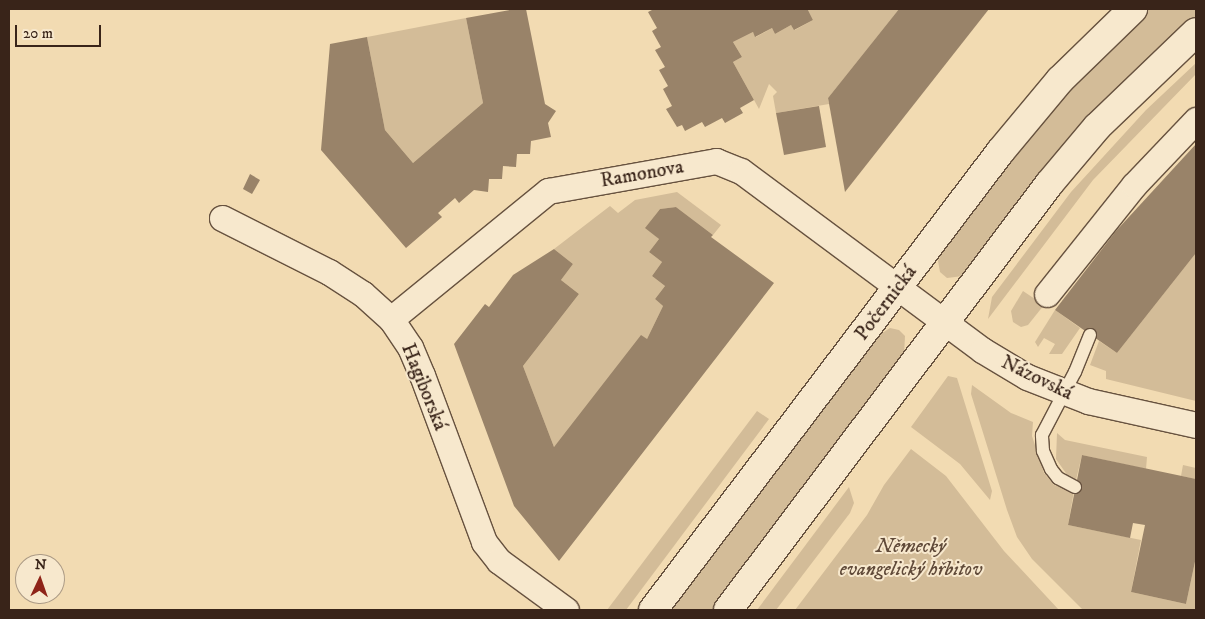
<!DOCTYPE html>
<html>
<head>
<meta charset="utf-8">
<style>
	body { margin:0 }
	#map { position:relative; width:1205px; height:619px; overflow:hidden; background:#f2dbb2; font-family:"IM FELL DW Pica",serif }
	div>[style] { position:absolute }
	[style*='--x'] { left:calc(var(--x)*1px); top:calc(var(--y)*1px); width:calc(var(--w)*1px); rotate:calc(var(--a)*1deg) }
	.green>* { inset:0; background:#d3bc98 }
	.building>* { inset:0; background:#998369 }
	.roads { filter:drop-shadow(1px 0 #67523f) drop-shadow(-1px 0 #67523f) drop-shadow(0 1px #67523f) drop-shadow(0 -1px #67523f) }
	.lane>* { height:12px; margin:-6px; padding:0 6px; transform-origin:6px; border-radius:6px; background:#f7e8cd }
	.street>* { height:25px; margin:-12.5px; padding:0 12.5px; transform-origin:12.5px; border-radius:12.5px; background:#f7e8cd }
	.secondary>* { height:28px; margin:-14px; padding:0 14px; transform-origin:14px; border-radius:14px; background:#f7e8cd }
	span { translate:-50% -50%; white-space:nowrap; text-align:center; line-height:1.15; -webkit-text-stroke:4px #f7e8cd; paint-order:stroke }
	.street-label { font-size:20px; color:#392419 }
	.park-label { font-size:20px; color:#604a39; font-style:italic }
	.frame { position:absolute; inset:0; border:10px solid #392419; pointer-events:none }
	.north { position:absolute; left:15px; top:554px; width:50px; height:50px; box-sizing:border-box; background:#f7e8cd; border:1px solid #ab9a85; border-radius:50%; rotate:3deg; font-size:14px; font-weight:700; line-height:20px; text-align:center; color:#392419 }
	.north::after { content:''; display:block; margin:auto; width:18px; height:22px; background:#8f2418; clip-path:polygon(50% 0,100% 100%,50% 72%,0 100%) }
	.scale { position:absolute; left:15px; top:25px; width:86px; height:22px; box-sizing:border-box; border:2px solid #392419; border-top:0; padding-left:6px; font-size:15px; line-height:18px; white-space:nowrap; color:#392419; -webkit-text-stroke:4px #f7e8cd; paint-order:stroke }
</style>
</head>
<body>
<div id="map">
	<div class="green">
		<i style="clip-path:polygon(811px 9px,899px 9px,828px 98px,829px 104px,776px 113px,773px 96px,777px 92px,769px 84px,759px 109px,733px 62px,742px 57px,733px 42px,753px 32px,756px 37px,772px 28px,775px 34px,791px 25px,795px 30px,813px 20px,808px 10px)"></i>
		<i style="clip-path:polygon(1148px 9px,1196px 9px,1196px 20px,963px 276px,947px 278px,940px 272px,938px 261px,953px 228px,1107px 45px)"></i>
		<i style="clip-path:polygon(466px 18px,483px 103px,413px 163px,385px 130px,367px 37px)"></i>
		<i style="clip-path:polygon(1196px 63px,1196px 74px,1093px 180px,988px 319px,992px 297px,1071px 192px,1146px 110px)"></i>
		<i style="clip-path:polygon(677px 192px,721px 225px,713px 235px,676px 207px,660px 209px,646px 227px,659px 239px,649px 252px,662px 262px,652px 276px,665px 286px,655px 299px,663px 306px,647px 339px,554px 447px,523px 366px,579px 294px,561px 280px,573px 264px,554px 249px,610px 206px,618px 213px,635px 200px)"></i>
		<i style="clip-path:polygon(1196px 253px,1196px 401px,1106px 379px,1106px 371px,1090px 365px,1099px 341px,1117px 353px)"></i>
		<i style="clip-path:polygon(1023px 291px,1044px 305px,1028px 325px,1021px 327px,1013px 322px,1011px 311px)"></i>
		<i style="clip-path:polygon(1055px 310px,1080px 328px,1062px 354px,1049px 354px,1055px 344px,1044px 338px,1038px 347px,1035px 342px)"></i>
		<i style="clip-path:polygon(890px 328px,899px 330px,905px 336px,904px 356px,716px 610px,665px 610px,873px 339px)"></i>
		<i style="clip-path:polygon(948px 376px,957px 378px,992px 491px,990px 500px,960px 464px,911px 427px)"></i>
		<i style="clip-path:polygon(972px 385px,1011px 413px,1033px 422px,1032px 436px,1044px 473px,1054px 485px,1074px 491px,1068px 525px,1141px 540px,1131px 592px,1186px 604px,1196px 557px,1196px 610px,1083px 610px,1032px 559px,1017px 537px,1007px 510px,971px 394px)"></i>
		<i style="clip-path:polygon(757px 411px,769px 419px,626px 610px,607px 610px)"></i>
		<i style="clip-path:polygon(1057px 433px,1065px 440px,1147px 457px,1146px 469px,1082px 455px,1076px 480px,1070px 479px,1056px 459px)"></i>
		<i style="clip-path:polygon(911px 449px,946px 476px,1004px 551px,1059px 610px,795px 610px,867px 515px,884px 485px)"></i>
		<i style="clip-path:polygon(1183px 465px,1196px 468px,1196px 479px,1181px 476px)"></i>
		<i style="clip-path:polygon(849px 487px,854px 503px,850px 513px,776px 610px,757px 610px)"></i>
	</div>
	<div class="building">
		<i style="clip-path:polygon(515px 9px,526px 9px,545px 104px,556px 111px,548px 123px,551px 137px,531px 141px,530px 154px,517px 154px,516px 167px,503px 166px,502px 179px,489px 179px,488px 192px,474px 190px,459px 203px,455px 198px,438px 213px,442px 217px,406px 248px,321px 150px,330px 44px,367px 37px,385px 130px,413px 163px,483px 103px,466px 18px)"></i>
		<i style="clip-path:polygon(654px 9px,811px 9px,808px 10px,813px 20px,794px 30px,791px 25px,775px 34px,772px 28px,755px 37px,753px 32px,733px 42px,742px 57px,733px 62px,754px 100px,740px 108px,743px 113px,725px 123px,722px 118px,705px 127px,702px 122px,685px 131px,682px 125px,677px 127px,666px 109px,672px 106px,663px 89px,668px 86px,659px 70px,665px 67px,655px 50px,661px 47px,652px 31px,657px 28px,648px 12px)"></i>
		<i style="clip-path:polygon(899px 9px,989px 9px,845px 192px,828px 98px)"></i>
		<i style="clip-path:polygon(819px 106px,826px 147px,784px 155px,776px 113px)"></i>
		<i style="clip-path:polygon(1196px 144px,1196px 253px,1117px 353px,1055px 310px,1116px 231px)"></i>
		<i style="clip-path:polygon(250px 174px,260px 180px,252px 194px,243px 189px)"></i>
		<i style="clip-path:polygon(676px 207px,713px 235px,711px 237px,774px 283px,559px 561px,514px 506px,454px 344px,485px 304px,489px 307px,513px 275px,554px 249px,573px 264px,561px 280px,579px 294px,523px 366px,554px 447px,641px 335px,647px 339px,663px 306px,655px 299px,665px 286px,652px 276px,662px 262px,649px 252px,659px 239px,645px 228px,660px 209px)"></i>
		<i style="clip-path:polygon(1082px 455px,1196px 479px,1196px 557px,1186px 604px,1131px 592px,1145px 525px,1133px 523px,1130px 538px,1068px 525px)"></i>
	</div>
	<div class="roads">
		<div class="lane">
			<i style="--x:1075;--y:487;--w:19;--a:-152"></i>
			<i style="--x:1058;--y:478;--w:11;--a:-128"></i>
			<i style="--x:1051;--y:469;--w:20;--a:-114"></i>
			<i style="--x:1043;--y:451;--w:16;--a:-94"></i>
			<i style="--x:1042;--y:435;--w:71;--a:-62.4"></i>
			<i style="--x:1075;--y:372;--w:40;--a:-68"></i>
		</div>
		<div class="street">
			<i style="--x:222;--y:218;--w:120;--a:26.8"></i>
			<i style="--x:329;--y:272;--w:40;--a:32.9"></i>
			<i style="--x:363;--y:294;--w:38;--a:42"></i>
			<i style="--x:391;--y:319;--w:34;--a:56"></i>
			<i style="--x:410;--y:347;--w:30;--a:67"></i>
			<i style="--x:422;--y:375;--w:178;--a:69.6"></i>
			<i style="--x:484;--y:542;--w:24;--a:52"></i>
			<i style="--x:499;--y:561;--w:83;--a:36.2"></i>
			<i style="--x:1047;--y:294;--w:139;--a:-51.4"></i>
			<i style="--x:1134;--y:185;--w:90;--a:-46.4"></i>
			<i style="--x:391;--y:319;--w:203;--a:-39.2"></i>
			<i style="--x:548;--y:191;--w:171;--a:-10.1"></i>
			<i style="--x:716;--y:161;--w:27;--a:22"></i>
			<i style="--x:741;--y:171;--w:300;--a:36.6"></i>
			<i style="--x:982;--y:350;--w:52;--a:31"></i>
			<i style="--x:1027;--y:377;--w:66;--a:21.5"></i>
			<i style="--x:1088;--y:401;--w:111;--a:12.5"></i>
		</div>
		<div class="secondary">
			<i style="--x:653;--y:610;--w:575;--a:-52.85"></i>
			<i style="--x:1000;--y:152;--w:94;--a:-50.2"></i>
			<i style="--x:1060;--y:80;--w:102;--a:-44.2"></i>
			<i style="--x:728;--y:610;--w:533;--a:-53"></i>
			<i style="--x:1049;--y:184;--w:75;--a:-49.9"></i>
			<i style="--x:1097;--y:127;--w:137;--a:-43.8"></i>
		</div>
	</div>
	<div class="street-label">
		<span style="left:642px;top:174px;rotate:-10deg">Ramonova</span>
		<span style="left:886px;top:303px;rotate:-53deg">Počernická</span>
		<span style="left:1037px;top:378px;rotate:26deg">Názovská</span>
		<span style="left:424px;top:387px;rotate:68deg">Hagiborská</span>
	</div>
	<div class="park-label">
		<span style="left:911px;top:558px">Německý<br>evangelický hřbitov</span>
	</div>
	<div class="frame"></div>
	<div class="north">N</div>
	<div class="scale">20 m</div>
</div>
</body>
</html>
